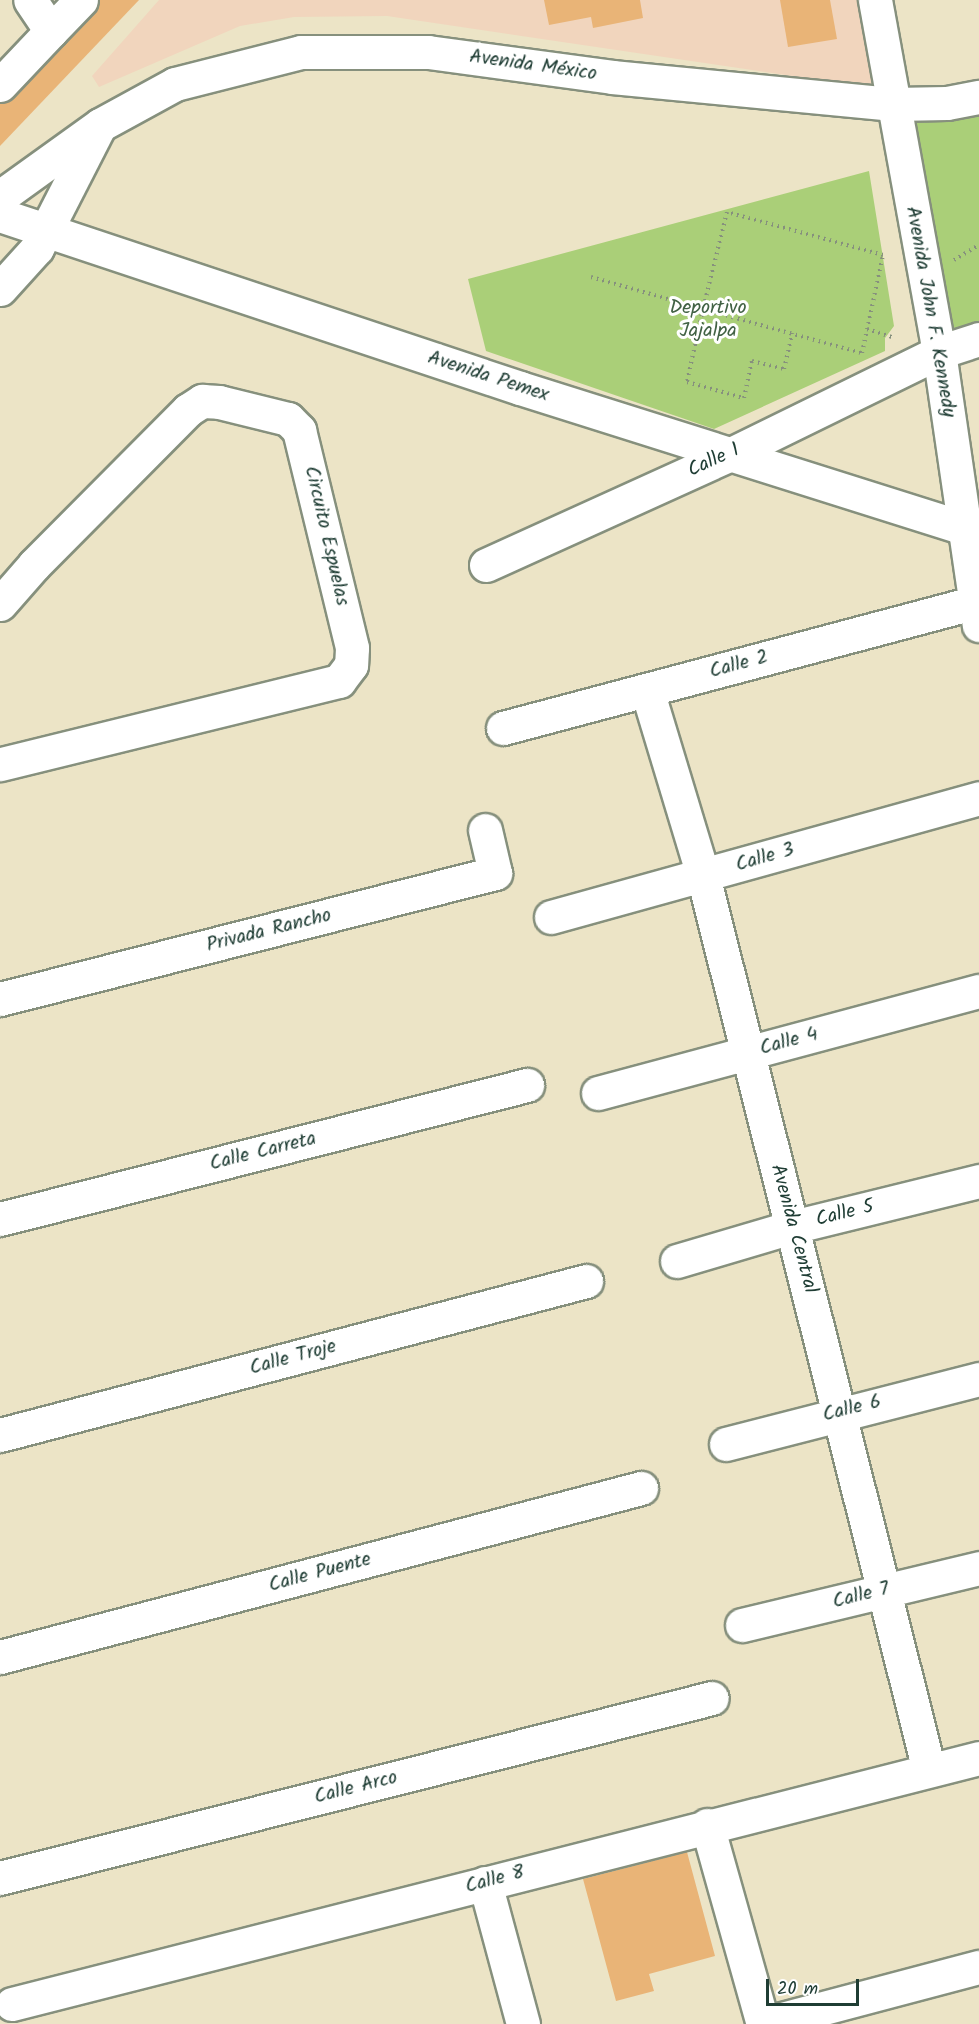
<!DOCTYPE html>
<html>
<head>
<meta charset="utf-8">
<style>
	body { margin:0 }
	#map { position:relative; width:979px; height:2024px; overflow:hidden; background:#ece4c6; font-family:Kalam,sans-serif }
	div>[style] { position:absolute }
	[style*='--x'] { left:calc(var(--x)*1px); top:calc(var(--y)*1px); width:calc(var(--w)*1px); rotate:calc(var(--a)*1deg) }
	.built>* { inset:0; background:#f1d5bd }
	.green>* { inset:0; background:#aacf78 }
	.building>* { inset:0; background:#e9b477 }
	.path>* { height:4px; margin-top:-2px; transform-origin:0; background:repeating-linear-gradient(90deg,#86907d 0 1.5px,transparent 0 6px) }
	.roads { filter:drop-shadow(2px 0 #86907d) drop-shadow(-2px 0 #86907d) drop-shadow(0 2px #86907d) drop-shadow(0 -2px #86907d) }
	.minor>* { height:33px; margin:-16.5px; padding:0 16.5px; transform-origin:16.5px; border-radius:16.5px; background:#fff }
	span { translate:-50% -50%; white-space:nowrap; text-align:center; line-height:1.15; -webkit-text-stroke:6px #fff; paint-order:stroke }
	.street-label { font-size:20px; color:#1f3d34 }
	.park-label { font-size:20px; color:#426245 }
	.scale { position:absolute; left:766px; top:1979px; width:93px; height:27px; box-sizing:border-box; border:3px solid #1f3d34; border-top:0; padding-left:8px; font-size:18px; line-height:21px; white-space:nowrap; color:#1f3d34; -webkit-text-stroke:4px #fff; paint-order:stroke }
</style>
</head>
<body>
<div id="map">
	<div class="built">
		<i style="clip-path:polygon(159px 0,857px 0,873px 88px,387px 16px,294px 17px,240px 26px,99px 87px,92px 76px)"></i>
	</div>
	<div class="green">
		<i style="clip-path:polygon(979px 112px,979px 326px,946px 330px,908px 118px)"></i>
		<i style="clip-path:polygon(869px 171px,894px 326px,885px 338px,885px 351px,714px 429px,486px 351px,468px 279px)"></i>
	</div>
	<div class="building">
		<i style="clip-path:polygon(88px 0,139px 0,0 146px,0 93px)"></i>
		<i style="clip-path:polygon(544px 0,640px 0,643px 18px,593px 28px,591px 17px,549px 25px)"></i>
		<i style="clip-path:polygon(780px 0,830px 0,837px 39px,788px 47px)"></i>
		<i style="clip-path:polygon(687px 1852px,715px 1956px,649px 1974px,654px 1991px,616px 2001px,583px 1879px)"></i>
	</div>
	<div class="path">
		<i style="--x:954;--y:260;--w:29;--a:-31"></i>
		<i style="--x:591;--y:277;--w:116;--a:15.9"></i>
		<i style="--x:703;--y:309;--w:165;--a:15.5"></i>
		<i style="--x:862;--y:353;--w:100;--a:-77.9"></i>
		<i style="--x:883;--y:255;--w:162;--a:-164.6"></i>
		<i style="--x:727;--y:212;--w:100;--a:103.9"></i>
		<i style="--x:703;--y:309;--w:75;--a:102.4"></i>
		<i style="--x:687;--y:382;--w:59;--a:15.7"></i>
		<i style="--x:744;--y:398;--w:38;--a:-78"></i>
		<i style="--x:752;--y:361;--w:33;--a:14"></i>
		<i style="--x:784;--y:369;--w:37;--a:-77"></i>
		<i style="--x:867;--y:329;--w:29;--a:18"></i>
	</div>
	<div class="roads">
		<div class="minor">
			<i style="--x:875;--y:0;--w:358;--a:79.7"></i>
			<i style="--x:939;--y:352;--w:276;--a:81.7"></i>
			<i style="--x:51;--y:31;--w:43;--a:-45.9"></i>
			<i style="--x:0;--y:85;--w:74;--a:-46.6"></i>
			<i style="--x:51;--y:31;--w:37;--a:-124"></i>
			<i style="--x:0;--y:197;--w:123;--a:-35.8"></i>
			<i style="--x:100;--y:125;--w:85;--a:-28.7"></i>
			<i style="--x:175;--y:84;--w:130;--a:-14.3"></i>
			<i style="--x:301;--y:52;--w:127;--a:0"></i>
			<i style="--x:428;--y:52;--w:186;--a:7.7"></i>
			<i style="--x:612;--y:77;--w:283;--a:5.5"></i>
			<i style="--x:894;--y:104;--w:53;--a:-1.1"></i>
			<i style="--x:947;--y:103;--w:33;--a:-11"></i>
			<i style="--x:0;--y:215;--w:548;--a:18.4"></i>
			<i style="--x:520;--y:388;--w:481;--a:17.5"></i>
			<i style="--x:0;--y:289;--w:55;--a:-47.9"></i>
			<i style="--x:37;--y:248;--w:134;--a:-62.9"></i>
			<i style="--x:486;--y:565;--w:267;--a:-24.4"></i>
			<i style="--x:729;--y:455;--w:234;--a:-26.1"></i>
			<i style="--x:939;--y:352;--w:42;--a:-18"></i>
			<i style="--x:0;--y:604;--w:52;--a:-48.9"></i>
			<i style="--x:34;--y:565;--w:218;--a:-45.2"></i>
			<i style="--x:188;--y:410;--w:17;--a:-33"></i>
			<i style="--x:202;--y:401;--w:17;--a:3"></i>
			<i style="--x:219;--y:402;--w:71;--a:13.8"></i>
			<i style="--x:288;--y:419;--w:16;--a:45"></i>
			<i style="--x:299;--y:430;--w:224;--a:76.3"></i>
			<i style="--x:352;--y:648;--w:17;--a:93"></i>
			<i style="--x:351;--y:665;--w:20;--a:127"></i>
			<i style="--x:339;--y:681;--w:349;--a:166.2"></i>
			<i style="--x:647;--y:690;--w:194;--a:73.2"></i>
			<i style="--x:703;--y:876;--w:922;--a:75.81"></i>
			<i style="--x:503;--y:728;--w:489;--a:-14.9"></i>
			<i style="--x:551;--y:917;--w:444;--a:-15.5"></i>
			<i style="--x:0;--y:999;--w:511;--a:-14.28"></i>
			<i style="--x:495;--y:873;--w:44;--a:-103.1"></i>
			<i style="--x:598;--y:1093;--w:394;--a:-15"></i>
			<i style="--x:0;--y:1219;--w:544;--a:-14.27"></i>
			<i style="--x:677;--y:1261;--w:120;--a:-16.5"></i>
			<i style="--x:792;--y:1227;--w:193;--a:-13.8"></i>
			<i style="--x:0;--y:1435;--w:606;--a:-14.72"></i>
			<i style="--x:726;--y:1444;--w:261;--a:-14.4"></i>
			<i style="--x:742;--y:1625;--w:244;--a:-13.5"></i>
			<i style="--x:0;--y:1657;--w:663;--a:-14.77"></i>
			<i style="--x:707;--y:1825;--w:207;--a:74.3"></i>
			<i style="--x:763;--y:2024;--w:223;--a:-14.8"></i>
			<i style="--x:0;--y:1878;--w:734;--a:-14.19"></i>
			<i style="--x:485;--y:1883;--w:146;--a:74.9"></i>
			<i style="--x:12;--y:2004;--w:998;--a:-14.27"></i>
		</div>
	</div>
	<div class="street-label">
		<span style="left:533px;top:66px;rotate:8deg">Avenida México</span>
		<span style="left:930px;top:312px;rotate:80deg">Avenida John F. Kennedy</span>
		<span style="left:488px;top:377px;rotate:18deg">Avenida Pemex</span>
		<span style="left:714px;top:461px;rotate:-25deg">Calle 1</span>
		<span style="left:326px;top:536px;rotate:77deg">Circuito Espuelas</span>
		<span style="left:739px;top:665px;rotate:-15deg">Calle 2</span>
		<span style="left:765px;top:858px;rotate:-16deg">Calle 3</span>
		<span style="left:269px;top:931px;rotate:-14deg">Privada Rancho</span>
		<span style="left:789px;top:1042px;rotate:-15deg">Calle 4</span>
		<span style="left:263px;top:1152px;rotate:-14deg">Calle Carreta</span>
		<span style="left:845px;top:1214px;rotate:-14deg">Calle 5</span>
		<span style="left:793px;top:1229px;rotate:75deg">Avenida Central</span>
		<span style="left:293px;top:1358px;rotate:-15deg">Calle Troje</span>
		<span style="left:852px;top:1409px;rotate:-14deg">Calle 6</span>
		<span style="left:320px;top:1573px;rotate:-15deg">Calle Puente</span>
		<span style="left:861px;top:1596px;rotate:-14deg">Calle 7</span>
		<span style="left:356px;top:1788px;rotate:-14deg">Calle Arco</span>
		<span style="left:495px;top:1880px;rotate:-15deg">Calle 8</span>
	</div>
	<div class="park-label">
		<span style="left:708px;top:320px">Deportivo<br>Jajalpa</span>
	</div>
	<div class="scale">20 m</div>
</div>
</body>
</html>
